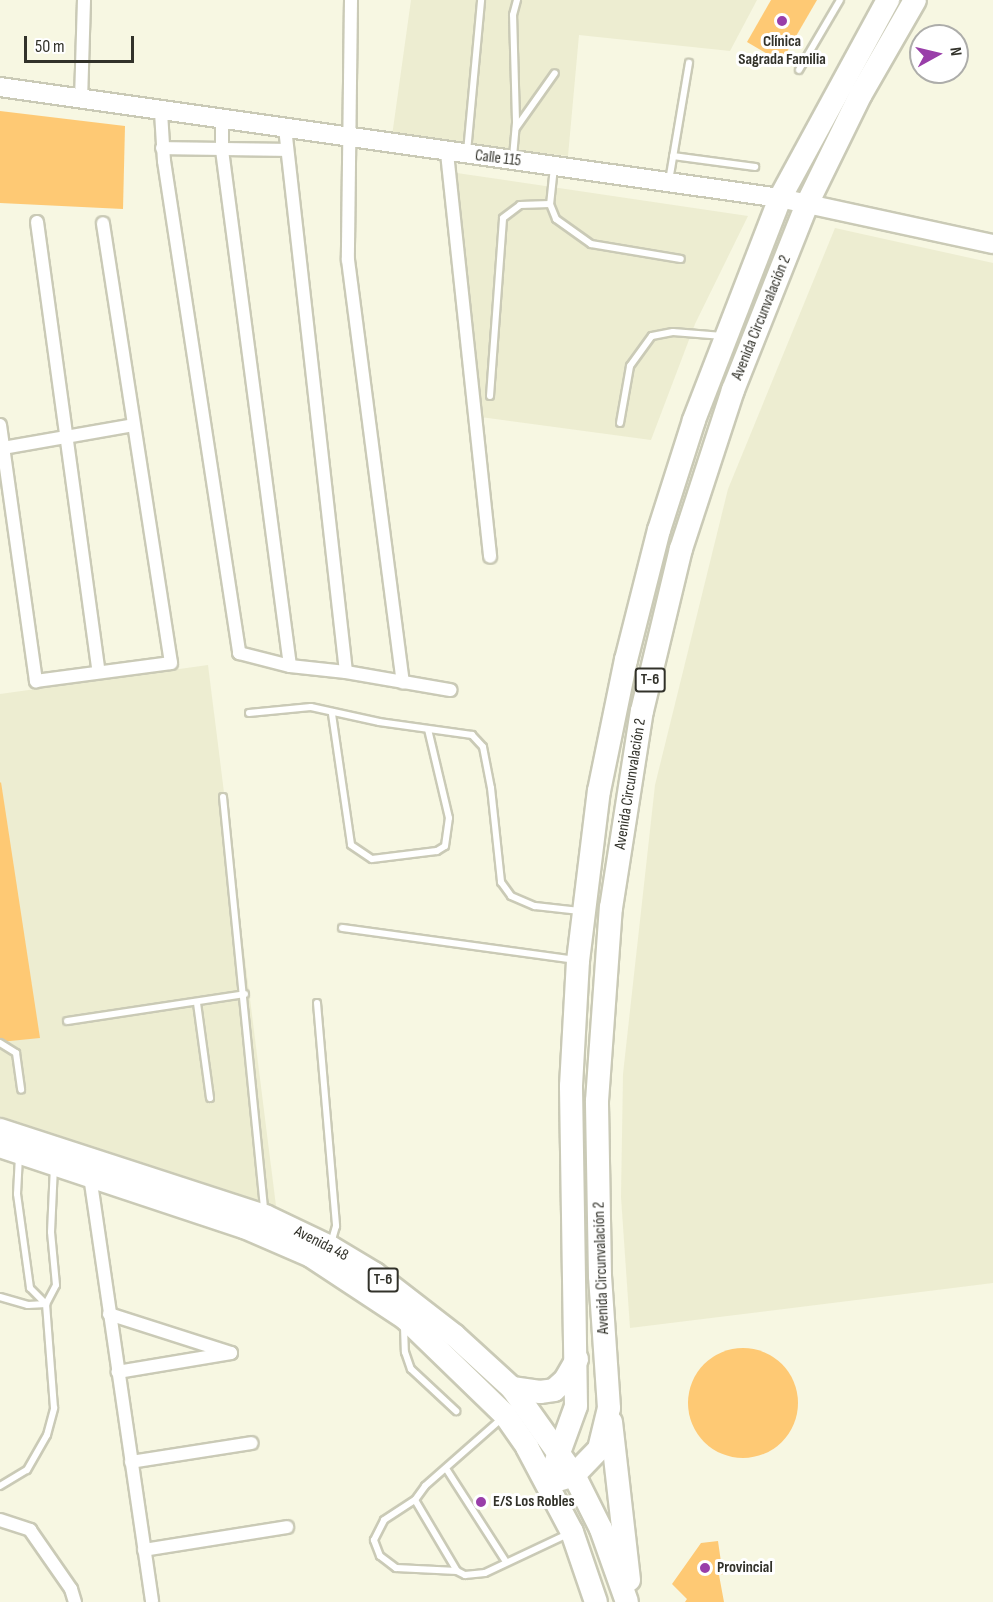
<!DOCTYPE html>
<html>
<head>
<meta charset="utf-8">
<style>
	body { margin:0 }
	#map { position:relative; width:993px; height:1602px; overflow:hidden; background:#f7f7e2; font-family:"Sofia Sans Condensed",sans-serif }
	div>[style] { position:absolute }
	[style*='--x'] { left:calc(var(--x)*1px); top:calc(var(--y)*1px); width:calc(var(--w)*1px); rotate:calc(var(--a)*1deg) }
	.built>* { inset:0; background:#ededd1 }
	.building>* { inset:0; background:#fec974 }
	.round { border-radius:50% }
	.roads { filter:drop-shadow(2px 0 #cacab6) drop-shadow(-2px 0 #cacab6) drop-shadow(0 2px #cacab6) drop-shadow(0 -2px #cacab6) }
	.lane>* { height:6px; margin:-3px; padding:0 3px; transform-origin:3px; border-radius:3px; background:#fff }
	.street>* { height:12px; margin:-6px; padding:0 6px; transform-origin:6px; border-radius:6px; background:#fff }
	.secondary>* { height:18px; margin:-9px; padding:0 9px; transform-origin:9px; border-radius:9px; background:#fff }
	.highway>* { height:22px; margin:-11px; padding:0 11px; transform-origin:11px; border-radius:11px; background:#fff }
	.dots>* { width:16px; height:16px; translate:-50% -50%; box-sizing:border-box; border:3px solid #fff; border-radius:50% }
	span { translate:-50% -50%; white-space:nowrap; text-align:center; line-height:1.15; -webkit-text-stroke:6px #fff; paint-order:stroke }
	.shield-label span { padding:2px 4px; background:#fff; border:2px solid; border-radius:4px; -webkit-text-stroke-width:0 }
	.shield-label { font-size:15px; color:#32322a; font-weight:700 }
	.poi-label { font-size:16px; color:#32322a; font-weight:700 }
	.left { translate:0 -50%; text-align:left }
	.street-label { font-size:16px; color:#32322a }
	.north { position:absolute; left:909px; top:24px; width:60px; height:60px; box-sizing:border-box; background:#fff; border:2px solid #adadaa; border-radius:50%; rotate:82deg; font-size:16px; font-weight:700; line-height:24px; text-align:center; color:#32322a }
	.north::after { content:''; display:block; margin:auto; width:21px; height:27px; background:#993ea9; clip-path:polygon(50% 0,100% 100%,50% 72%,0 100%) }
	.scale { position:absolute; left:24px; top:36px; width:110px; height:27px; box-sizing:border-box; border:3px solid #32322a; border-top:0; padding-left:8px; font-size:18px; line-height:21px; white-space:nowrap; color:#32322a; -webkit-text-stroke:4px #fff; paint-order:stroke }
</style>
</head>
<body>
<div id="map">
	<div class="built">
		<i style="clip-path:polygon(411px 0,757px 0,730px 51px,579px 35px,568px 156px,392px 136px)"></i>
		<i style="clip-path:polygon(450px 172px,748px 216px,695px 324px,651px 440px,473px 416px)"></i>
		<i style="clip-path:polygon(835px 228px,993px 263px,993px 1283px,630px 1328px,621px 1197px,623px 1074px,655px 785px,728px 489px)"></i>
		<i style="clip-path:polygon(208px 665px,276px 1206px,0 1116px,0 694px)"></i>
	</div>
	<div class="building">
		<i style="clip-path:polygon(771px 0,817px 0,781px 62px,747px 42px)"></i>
		<i style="clip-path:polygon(0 111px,125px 126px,123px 209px,0 203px)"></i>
		<i style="clip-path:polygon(1px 782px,40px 1038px,0 1042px,0 783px)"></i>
		<i class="round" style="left:688px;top:1348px;width:110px;height:110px"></i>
		<i style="clip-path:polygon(718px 1541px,721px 1562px,726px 1562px,728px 1573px,719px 1575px,724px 1602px,685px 1602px,687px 1599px,672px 1584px,701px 1543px)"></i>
	</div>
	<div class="roads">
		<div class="lane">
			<i style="--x:799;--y:70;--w:81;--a:-59.6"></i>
			<i style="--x:516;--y:128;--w:67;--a:-54.7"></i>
			<i style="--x:467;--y:152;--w:153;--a:-84.7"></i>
			<i style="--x:673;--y:156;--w:83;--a:7.6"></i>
			<i style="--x:513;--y:157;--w:36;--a:-85"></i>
			<i style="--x:516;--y:121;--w:106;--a:-91.6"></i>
			<i style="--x:513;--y:15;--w:16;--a:-75"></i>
			<i style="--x:554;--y:167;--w:37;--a:96"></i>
			<i style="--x:550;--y:204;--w:16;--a:68"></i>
			<i style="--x:556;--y:219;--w:43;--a:35.5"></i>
			<i style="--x:591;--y:244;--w:91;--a:9.5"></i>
			<i style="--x:669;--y:181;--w:120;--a:-80.4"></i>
			<i style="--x:490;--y:396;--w:178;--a:-85.8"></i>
			<i style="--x:503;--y:218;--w:21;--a:-37"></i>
			<i style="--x:520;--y:205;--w:30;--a:-2"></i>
			<i style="--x:620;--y:423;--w:58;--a:-80"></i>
			<i style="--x:630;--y:366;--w:37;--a:-54"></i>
			<i style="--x:652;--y:336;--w:21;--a:-11"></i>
			<i style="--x:673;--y:332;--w:50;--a:4.6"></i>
			<i style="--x:249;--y:713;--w:62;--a:-5.5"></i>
			<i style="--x:311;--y:707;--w:70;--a:12.4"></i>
			<i style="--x:379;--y:722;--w:94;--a:8"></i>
			<i style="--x:472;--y:735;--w:16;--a:47"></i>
			<i style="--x:483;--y:747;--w:42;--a:79"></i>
			<i style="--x:491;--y:788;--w:95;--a:83.9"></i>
			<i style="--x:501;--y:882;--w:17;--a:54"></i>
			<i style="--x:511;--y:896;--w:26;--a:23"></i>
			<i style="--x:535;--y:906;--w:45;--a:6.3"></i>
			<i style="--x:332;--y:714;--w:132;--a:81.7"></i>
			<i style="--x:351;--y:845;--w:25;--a:34"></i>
			<i style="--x:372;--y:859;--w:65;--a:-7"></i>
			<i style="--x:437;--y:851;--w:9;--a:-32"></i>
			<i style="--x:445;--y:846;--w:28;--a:-82"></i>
			<i style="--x:449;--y:818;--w:91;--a:-103.3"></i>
			<i style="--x:223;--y:797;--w:415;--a:84.3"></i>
			<i style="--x:342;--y:928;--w:235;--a:7.8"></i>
			<i style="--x:197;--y:1003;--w:96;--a:82.2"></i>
			<i style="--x:317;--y:1003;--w:224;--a:85.1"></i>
			<i style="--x:336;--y:1226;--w:19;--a:106"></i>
			<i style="--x:67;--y:1021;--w:180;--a:-8.6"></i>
			<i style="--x:0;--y:1043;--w:19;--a:32"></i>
			<i style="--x:16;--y:1053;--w:37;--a:82"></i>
			<i style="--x:19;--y:1156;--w:38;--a:93"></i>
			<i style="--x:17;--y:1194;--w:95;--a:82.1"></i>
			<i style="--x:30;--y:1288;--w:23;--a:45"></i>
			<i style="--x:0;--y:1297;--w:29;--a:16"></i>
			<i style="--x:28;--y:1305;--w:18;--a:-3"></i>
			<i style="--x:404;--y:1327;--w:25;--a:88"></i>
			<i style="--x:405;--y:1352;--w:18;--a:71"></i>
			<i style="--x:411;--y:1369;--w:62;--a:43"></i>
			<i style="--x:447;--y:1470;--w:109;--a:57.3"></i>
			<i style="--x:0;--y:1486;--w:31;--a:-31"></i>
			<i style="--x:27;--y:1470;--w:40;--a:-60.3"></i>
			<i style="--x:47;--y:1435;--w:28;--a:-75"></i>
			<i style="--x:54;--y:1408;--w:104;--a:-94.4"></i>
			<i style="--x:46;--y:1304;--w:21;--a:-62"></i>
			<i style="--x:56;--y:1285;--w:53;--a:-95.4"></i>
			<i style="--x:51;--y:1232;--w:65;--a:-87.4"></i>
			<i style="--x:415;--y:1500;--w:82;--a:59.4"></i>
			<i style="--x:457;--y:1571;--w:9;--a:27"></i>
			<i style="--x:465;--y:1575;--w:20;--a:-6"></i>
			<i style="--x:485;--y:1573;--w:92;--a:-25.2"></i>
			<i style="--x:457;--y:1571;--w:61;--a:-177.2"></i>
			<i style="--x:396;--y:1568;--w:20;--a:-143"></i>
			<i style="--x:380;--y:1556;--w:17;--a:-111"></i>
			<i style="--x:374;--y:1540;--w:22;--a:-63"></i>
			<i style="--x:384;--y:1520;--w:37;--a:-33"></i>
			<i style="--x:415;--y:1500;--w:17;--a:-54"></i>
			<i style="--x:425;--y:1486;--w:103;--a:-41.4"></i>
		</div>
		<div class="street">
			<i style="--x:351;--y:0;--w:260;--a:90.7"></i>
			<i style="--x:348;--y:260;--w:426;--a:82.6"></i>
			<i style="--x:81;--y:101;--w:101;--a:-88.3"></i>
			<i style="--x:161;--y:112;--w:49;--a:86.5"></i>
			<i style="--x:164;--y:161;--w:498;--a:81.3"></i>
			<i style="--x:239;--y:653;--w:53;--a:14.3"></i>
			<i style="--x:290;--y:666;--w:56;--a:6.1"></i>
			<i style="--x:346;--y:672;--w:106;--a:9.8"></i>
			<i style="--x:222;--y:119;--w:31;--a:90"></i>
			<i style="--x:222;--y:150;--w:520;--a:82.49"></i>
			<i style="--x:285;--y:128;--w:547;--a:83.6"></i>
			<i style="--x:162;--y:148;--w:124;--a:0.9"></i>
			<i style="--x:447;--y:153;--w:406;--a:83.9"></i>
			<i style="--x:37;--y:222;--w:454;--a:82.2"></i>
			<i style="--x:0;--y:425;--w:259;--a:82"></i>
			<i style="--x:36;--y:681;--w:136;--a:-7.6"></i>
			<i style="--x:171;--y:663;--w:445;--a:-98.8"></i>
			<i style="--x:3;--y:448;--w:132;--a:-10"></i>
			<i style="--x:90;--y:1176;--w:430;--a:81.7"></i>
			<i style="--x:109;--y:1314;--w:128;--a:17.7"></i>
			<i style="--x:231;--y:1353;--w:115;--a:170.5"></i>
			<i style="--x:131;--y:1462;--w:122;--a:-8.9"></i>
			<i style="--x:0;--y:1520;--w:32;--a:18"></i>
			<i style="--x:30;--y:1530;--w:72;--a:55.2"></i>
			<i style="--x:71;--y:1589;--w:14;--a:73"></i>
			<i style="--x:144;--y:1550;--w:145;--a:-9.1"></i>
		</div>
		<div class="secondary">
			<i style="--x:0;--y:87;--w:788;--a:8.1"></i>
			<i style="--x:780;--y:198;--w:218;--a:12.2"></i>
		</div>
		<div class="highway">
			<i style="--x:0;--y:1130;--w:279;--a:18"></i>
			<i style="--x:265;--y:1216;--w:72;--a:25.5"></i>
			<i style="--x:330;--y:1247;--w:52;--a:31"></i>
			<i style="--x:375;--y:1274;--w:100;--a:37.7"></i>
			<i style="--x:454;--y:1335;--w:79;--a:42.4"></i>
			<i style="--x:512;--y:1388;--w:107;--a:54.5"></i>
			<i style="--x:574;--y:1475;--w:60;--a:63.4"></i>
			<i style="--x:601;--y:1529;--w:77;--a:70.4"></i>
			<i style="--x:0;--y:1146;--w:257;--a:18.4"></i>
			<i style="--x:244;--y:1227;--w:73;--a:23.4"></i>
			<i style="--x:311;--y:1256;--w:113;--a:33.4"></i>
			<i style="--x:405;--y:1318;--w:139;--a:44.1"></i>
			<i style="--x:505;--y:1415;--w:39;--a:55"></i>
			<i style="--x:527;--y:1447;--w:96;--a:62.1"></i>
			<i style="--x:572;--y:1532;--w:74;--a:71.1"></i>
			<i style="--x:512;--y:1388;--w:28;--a:8"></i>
			<i style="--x:540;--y:1392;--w:14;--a:-8"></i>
			<i style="--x:554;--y:1390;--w:15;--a:-42"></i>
			<i style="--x:565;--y:1380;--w:24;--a:-60"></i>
			<i style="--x:611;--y:1422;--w:159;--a:83.5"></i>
			<i style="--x:548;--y:1483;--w:27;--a:-17"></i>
			<i style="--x:574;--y:1475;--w:36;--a:-46"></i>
			<i style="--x:599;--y:1449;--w:42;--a:-76.3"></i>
			<i style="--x:609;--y:1408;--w:132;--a:-93.9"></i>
			<i style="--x:600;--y:1276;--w:175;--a:-91"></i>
			<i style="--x:597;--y:1101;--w:194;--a:-85.9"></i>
			<i style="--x:611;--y:908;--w:199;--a:-81.1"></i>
			<i style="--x:642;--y:711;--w:167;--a:-76.5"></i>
			<i style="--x:681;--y:549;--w:167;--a:-71.9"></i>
			<i style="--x:733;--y:390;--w:202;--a:-68.3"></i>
			<i style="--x:808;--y:202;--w:120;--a:-63.9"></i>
			<i style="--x:861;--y:94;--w:108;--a:-60.1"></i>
			<i style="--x:548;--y:1483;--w:82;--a:-70"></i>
			<i style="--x:576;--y:1406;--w:320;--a:-90.9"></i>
			<i style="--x:571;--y:1086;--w:125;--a:-86.8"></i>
			<i style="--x:578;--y:961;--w:171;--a:-83"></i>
			<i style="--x:599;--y:791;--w:134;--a:-78.4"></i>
			<i style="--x:626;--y:660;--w:134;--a:-75.8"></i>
			<i style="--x:659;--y:530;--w:115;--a:-72.3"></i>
			<i style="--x:694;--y:420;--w:238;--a:-68.8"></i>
			<i style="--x:780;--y:198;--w:226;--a:-61.4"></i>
		</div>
	</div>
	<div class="dots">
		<i style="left:782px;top:21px;background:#993ea9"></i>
		<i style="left:481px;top:1502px;background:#993ea9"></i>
		<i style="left:705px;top:1568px;background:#993ea9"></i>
	</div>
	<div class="shield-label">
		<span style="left:650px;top:680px">T-6</span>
		<span style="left:383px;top:1280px">T-6</span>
	</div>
	<div class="poi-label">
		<span style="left:782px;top:51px">Clínica<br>Sagrada Familia</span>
		<span class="left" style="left:493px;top:1502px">E/S Los Robles</span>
		<span class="left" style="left:717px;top:1568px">Provincial</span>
	</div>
	<div class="street-label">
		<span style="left:498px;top:159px;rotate:7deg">Calle 115</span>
		<span style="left:762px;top:318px;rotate:-68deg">Avenida Circunvalación 2</span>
		<span style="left:631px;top:784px;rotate:-81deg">Avenida Circunvalación 2</span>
		<span style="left:321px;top:1244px;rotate:27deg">Avenida 48</span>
		<span style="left:602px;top:1268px;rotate:-92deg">Avenida Circunvalación 2</span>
	</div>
	<div class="north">N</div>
	<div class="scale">50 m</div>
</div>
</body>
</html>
